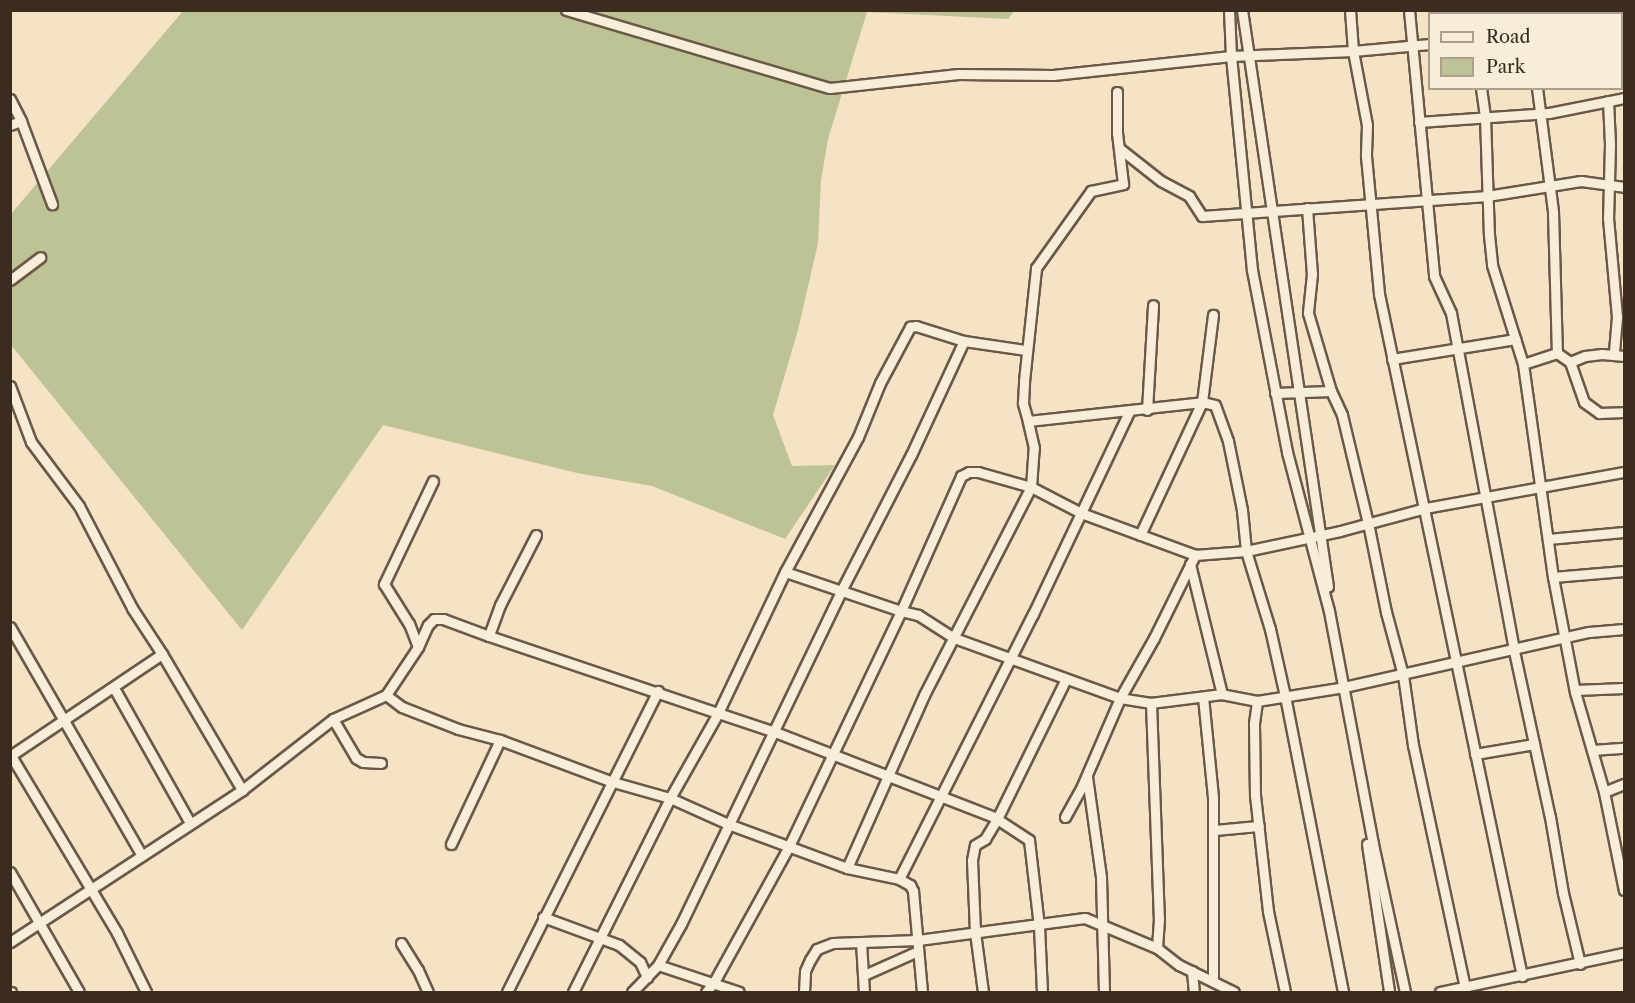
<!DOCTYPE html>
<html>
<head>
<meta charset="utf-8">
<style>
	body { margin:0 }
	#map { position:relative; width:1635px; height:1003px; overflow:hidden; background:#f5e3c5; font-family:"Libre Caslon Text",serif }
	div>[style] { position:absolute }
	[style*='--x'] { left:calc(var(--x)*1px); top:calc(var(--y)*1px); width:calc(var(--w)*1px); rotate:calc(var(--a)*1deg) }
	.green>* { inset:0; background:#bdc394 }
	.roads { filter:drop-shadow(2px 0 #6a5948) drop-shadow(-2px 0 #6a5948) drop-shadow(0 2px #6a5948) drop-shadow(0 -2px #6a5948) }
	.street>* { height:9px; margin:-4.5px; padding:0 4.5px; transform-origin:4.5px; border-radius:4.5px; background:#f8edd9 }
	span { translate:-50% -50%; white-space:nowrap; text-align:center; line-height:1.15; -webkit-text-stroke:6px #f8edd9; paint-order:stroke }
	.frame { position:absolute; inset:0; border:12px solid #3c2b1f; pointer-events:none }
	.legend { position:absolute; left:1428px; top:12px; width:195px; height:78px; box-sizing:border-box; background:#f8edd9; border:2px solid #ad9f8f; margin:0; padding:8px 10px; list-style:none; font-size:18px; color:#3c2b1f }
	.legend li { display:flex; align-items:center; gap:12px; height:30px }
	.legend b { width:30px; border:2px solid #ad9f8f }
</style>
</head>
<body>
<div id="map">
	<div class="green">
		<i style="clip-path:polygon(183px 11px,1014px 11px,1008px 19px,867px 12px,828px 139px,821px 180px,818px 243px,798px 330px,773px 415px,792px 466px,835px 465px,785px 539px,652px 486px,577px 473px,383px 425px,242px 630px,11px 345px,11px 214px)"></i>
	</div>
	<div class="roads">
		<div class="street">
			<i style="--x:566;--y:10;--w:275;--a:16.5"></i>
			<i style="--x:830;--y:88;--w:129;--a:-6.2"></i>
			<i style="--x:958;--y:74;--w:95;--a:0.6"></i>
			<i style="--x:1053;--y:75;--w:179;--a:-6.1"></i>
			<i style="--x:1231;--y:56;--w:122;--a:-2.3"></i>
			<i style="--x:1353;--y:51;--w:77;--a:-5.2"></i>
			<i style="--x:1229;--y:10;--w:46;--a:87.5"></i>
			<i style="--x:1231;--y:56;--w:215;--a:84.4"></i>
			<i style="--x:1252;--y:270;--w:185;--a:79.1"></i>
			<i style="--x:1287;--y:452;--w:164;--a:75.2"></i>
			<i style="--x:1329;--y:611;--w:237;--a:79.3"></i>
			<i style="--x:1373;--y:844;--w:151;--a:77.8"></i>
			<i style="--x:1242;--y:10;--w:583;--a:81.52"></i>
			<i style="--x:1350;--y:10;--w:41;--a:85.8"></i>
			<i style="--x:1353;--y:51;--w:75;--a:79.3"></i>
			<i style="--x:1367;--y:125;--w:31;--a:92"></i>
			<i style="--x:1366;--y:156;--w:139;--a:84.6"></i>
			<i style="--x:1379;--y:294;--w:697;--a:78.16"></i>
			<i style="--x:1409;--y:10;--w:267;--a:84.6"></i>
			<i style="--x:1434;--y:276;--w:41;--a:65.3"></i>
			<i style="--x:1451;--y:313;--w:344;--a:79.4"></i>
			<i style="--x:1514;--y:651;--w:170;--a:77.8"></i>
			<i style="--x:1550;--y:817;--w:77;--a:80.3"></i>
			<i style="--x:1563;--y:893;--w:73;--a:76.5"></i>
			<i style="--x:1471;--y:10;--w:4;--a:90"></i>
			<i style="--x:1528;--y:10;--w:4;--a:90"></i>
			<i style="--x:1622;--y:40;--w:2;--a:-27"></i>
			<i style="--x:1481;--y:88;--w:28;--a:82"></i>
			<i style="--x:1485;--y:116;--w:119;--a:88.1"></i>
			<i style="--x:1489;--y:235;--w:30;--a:84"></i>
			<i style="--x:1492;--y:265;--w:104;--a:72.6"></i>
			<i style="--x:1523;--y:364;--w:215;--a:82"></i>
			<i style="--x:1553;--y:577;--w:117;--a:79.2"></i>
			<i style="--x:1575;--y:692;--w:104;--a:73.8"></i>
			<i style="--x:1604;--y:792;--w:22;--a:-22"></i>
			<i style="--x:1537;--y:88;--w:125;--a:82.6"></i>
			<i style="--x:1553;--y:212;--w:141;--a:88.4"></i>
			<i style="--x:10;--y:99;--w:25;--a:63"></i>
			<i style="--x:21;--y:121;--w:12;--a:160"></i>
			<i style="--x:1608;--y:101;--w:43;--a:87.3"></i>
			<i style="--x:1610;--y:144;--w:74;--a:91.5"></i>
			<i style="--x:1608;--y:218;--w:99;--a:84.8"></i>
			<i style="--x:1617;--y:317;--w:38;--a:95"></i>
			<i style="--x:21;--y:121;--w:89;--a:69.5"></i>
			<i style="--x:1419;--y:122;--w:130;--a:-4"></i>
			<i style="--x:1549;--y:113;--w:76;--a:-11.3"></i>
			<i style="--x:1119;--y:148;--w:53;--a:38.2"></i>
			<i style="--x:1161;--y:181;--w:32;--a:28"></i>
			<i style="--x:1189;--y:196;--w:24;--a:57"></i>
			<i style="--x:1202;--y:216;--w:286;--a:-4"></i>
			<i style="--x:1487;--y:196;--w:95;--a:-9.1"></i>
			<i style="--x:1581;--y:181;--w:43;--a:7.9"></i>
			<i style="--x:1307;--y:208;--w:66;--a:85.7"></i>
			<i style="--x:1312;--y:274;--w:39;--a:96"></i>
			<i style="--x:1308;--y:313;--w:81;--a:73.6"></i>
			<i style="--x:1331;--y:391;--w:26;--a:65"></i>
			<i style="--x:1342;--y:415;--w:111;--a:76.5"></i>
			<i style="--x:1368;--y:523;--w:91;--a:78.6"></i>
			<i style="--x:1386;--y:612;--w:65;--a:74.9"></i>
			<i style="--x:1403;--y:675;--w:71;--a:81.9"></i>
			<i style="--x:1413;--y:745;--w:249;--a:77.9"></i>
			<i style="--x:10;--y:280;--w:38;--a:-37"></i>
			<i style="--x:1392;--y:359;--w:125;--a:-9.2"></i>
			<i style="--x:1570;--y:362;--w:42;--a:70.7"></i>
			<i style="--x:1584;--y:402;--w:19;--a:36"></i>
			<i style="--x:1599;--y:413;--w:25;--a:-2"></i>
			<i style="--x:1523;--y:364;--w:36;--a:-18"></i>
			<i style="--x:1557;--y:353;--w:16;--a:35"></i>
			<i style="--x:1570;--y:362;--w:16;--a:-22"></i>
			<i style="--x:1585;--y:356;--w:17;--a:-7"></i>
			<i style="--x:1602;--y:354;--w:22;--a:5"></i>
			<i style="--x:10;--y:386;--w:60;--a:69.4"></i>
			<i style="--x:31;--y:442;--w:80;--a:53.1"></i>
			<i style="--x:79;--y:506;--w:115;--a:62.5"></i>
			<i style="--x:132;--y:608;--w:55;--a:56.9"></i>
			<i style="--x:1275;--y:393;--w:56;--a:-2"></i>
			<i style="--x:1147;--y:410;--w:105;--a:-86.7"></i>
			<i style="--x:1028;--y:421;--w:19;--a:-106"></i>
			<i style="--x:1023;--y:403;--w:22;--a:-87"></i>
			<i style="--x:1024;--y:381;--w:114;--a:-83.9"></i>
			<i style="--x:1036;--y:268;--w:95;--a:-54.5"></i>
			<i style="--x:1091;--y:191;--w:33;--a:-12"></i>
			<i style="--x:1123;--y:184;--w:51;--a:-96.7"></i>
			<i style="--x:1117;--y:133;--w:41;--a:-90"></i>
			<i style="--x:536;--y:535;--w:79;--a:117.2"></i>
			<i style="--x:500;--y:605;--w:33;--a:110"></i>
			<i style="--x:489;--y:636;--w:242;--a:18.6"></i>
			<i style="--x:718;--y:713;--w:156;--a:-64.6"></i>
			<i style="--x:785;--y:572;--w:153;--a:-61.6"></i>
			<i style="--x:858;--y:437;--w:58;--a:-67.8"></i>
			<i style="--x:880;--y:383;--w:64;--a:-61.8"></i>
			<i style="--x:910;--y:327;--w:6;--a:-9"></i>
			<i style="--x:916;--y:326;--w:50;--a:17.4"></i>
			<i style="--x:1140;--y:535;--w:147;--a:-65"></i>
			<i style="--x:1202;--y:402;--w:88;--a:-82.8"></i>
			<i style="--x:1548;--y:539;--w:76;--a:-5.3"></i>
			<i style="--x:1190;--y:564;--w:134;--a:76.2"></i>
			<i style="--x:1553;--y:577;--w:71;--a:-4.8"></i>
			<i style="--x:10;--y:627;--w:264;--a:60"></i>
			<i style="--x:418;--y:647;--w:24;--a:-66"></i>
			<i style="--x:428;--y:625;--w:8;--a:-45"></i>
			<i style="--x:434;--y:619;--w:9;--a:0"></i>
			<i style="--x:443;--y:619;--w:49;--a:20.3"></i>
			<i style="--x:114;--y:688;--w:155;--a:60.6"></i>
			<i style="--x:1575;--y:690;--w:49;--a:-2.3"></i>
			<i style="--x:386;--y:695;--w:20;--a:37"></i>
			<i style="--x:402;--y:707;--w:60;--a:21.4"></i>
			<i style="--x:458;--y:729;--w:43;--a:14.7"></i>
			<i style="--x:500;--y:740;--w:121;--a:20.4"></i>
			<i style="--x:613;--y:782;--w:59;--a:15.7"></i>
			<i style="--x:670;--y:798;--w:98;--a:-60.5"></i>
			<i style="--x:718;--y:713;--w:60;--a:18.4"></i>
			<i style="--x:775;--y:732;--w:235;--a:21.2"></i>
			<i style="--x:994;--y:817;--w:42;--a:33.3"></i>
			<i style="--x:1029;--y:840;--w:87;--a:83.4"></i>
			<i style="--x:1039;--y:926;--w:66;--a:87.4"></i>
			<i style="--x:1203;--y:697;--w:101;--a:84.3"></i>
			<i style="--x:1213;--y:798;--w:183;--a:90"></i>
			<i style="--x:1257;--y:701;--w:88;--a:-9.1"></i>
			<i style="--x:1344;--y:687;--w:251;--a:-12.7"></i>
			<i style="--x:1589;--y:632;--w:35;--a:-5"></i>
			<i style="--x:1151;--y:703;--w:216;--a:87.9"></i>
			<i style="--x:1159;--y:919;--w:29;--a:94"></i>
			<i style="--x:333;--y:719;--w:45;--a:59.5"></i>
			<i style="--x:356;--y:758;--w:8;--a:30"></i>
			<i style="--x:363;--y:762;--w:18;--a:3"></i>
			<i style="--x:1592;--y:750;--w:32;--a:-4"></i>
			<i style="--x:10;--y:754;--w:209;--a:59.1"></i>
			<i style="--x:117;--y:933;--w:66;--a:63.8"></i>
			<i style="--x:1475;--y:754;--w:60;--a:-9.6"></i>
			<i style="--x:10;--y:756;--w:183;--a:-33.9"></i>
			<i style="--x:162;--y:654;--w:158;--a:59.5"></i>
			<i style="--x:1087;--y:777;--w:101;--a:82"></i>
			<i style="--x:1101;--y:877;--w:115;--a:88.5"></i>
			<i style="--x:1604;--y:792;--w:100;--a:78.5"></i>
			<i style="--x:1065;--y:817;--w:35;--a:-61"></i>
			<i style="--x:1082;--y:786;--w:96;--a:-66.6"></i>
			<i style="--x:1120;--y:698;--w:69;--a:-60.5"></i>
			<i style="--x:1154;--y:638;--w:93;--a:-63.7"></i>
			<i style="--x:1214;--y:830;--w:45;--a:-5.1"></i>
			<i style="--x:451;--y:844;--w:115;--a:-64.8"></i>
			<i style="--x:1367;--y:844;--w:150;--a:81.5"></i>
			<i style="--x:847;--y:868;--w:189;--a:-66"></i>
			<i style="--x:924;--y:695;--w:234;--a:-62.8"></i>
			<i style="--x:1031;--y:487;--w:39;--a:-86"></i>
			<i style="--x:1034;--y:448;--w:28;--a:-103"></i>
			<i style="--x:1028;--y:421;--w:175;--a:-6.2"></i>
			<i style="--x:1202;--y:402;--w:13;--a:13"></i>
			<i style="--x:1215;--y:405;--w:38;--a:70"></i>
			<i style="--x:1228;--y:441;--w:70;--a:78.5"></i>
			<i style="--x:1242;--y:510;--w:41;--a:84.4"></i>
			<i style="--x:1246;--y:551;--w:82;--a:72.9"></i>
			<i style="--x:1270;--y:629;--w:69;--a:77.4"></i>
			<i style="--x:1285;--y:696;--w:302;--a:78.9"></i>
			<i style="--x:10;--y:872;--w:138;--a:60.1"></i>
			<i style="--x:899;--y:879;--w:297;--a:-63.2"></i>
			<i style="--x:1033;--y:614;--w:224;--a:-64.6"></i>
			<i style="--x:543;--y:917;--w:81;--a:20.2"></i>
			<i style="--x:619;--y:945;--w:27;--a:39"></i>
			<i style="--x:640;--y:962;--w:17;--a:65"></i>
			<i style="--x:10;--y:942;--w:277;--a:-33.2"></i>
			<i style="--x:242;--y:790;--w:115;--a:-38"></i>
			<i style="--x:333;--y:719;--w:58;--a:-24.4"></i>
			<i style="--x:386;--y:695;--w:58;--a:-56.3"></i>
			<i style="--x:418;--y:647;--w:25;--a:-111"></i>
			<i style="--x:409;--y:624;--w:47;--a:-122"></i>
			<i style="--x:384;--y:584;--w:114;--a:-64.6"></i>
			<i style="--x:861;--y:942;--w:50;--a:86.6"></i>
			<i style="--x:401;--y:943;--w:32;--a:58"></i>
			<i style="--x:418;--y:970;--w:24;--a:66"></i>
			<i style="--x:658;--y:965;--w:85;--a:18.4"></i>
			<i style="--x:1192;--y:971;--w:21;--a:85"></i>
			<i style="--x:864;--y:975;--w:59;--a:-24"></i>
			<i style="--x:10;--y:992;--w:1;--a:0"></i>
			<i style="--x:507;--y:992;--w:337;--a:-63.4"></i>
			<i style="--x:573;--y:992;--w:217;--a:-63.4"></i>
			<i style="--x:670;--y:798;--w:64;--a:24.1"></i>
			<i style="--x:728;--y:824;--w:127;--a:20.3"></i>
			<i style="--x:847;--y:868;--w:53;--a:11.9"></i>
			<i style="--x:899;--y:879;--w:13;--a:29"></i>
			<i style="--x:910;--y:885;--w:7;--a:63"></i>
			<i style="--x:913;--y:891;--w:101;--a:84.9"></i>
			<i style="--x:632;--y:992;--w:37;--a:-46"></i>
			<i style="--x:658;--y:965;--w:47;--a:-60.7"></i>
			<i style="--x:681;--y:924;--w:369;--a:-64.3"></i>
			<i style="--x:841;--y:591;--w:153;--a:-62.8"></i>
			<i style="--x:911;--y:455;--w:126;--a:-65.1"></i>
			<i style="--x:964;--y:341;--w:63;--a:8.3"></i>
			<i style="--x:706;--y:992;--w:13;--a:-51"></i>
			<i style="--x:714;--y:982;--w:155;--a:-61.1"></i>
			<i style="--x:789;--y:846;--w:260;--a:-64.5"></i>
			<i style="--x:901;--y:611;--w:122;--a:-161.4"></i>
			<i style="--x:804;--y:992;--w:21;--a:-87"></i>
			<i style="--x:805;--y:971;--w:12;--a:-66"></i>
			<i style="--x:810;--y:960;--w:13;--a:-58"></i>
			<i style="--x:817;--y:949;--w:17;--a:-21"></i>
			<i style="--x:833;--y:943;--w:85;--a:-2"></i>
			<i style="--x:918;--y:940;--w:168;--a:-7.5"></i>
			<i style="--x:1085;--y:918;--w:78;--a:22.6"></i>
			<i style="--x:1157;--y:948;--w:28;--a:38"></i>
			<i style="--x:1179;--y:965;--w:61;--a:26.1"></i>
			<i style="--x:983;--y:992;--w:61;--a:-97.6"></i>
			<i style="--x:975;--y:932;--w:72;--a:-92.4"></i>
			<i style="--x:972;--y:860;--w:15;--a:-79"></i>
			<i style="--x:975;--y:845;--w:12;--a:-31"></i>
			<i style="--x:985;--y:839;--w:23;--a:-59"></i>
			<i style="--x:997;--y:819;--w:156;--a:-63.8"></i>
			<i style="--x:1285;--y:992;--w:83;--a:-101.9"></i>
			<i style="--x:1268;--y:911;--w:116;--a:-96.4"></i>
			<i style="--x:1255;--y:796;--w:73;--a:-90.8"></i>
			<i style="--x:1254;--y:723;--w:22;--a:-82"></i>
			<i style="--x:1257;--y:701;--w:36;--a:-169"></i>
			<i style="--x:1222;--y:694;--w:72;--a:172.8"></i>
			<i style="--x:1151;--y:703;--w:31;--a:-171"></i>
			<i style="--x:1120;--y:698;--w:177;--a:-160.1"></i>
			<i style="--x:954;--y:638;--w:43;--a:-147.4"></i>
			<i style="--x:918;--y:615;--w:17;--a:-167"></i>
			<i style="--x:901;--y:611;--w:148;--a:-66"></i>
			<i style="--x:961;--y:476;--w:9;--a:-27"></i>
			<i style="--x:969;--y:472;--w:9;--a:0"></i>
			<i style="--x:978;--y:472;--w:55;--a:15.8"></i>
			<i style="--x:1031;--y:487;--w:56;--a:27.5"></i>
			<i style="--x:1081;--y:513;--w:121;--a:20.2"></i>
			<i style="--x:1195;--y:555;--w:51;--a:-4.5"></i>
			<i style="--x:1246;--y:551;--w:96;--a:-12"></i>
			<i style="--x:1340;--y:531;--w:88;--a:-15.1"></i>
			<i style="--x:1425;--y:508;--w:202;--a:-10.3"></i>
			<i style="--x:1440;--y:992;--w:188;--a:-12"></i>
		</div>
	</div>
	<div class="frame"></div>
	<ul class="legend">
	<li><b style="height:8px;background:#f8edd9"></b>Road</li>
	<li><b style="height:16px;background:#bdc394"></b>Park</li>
	</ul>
</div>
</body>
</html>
